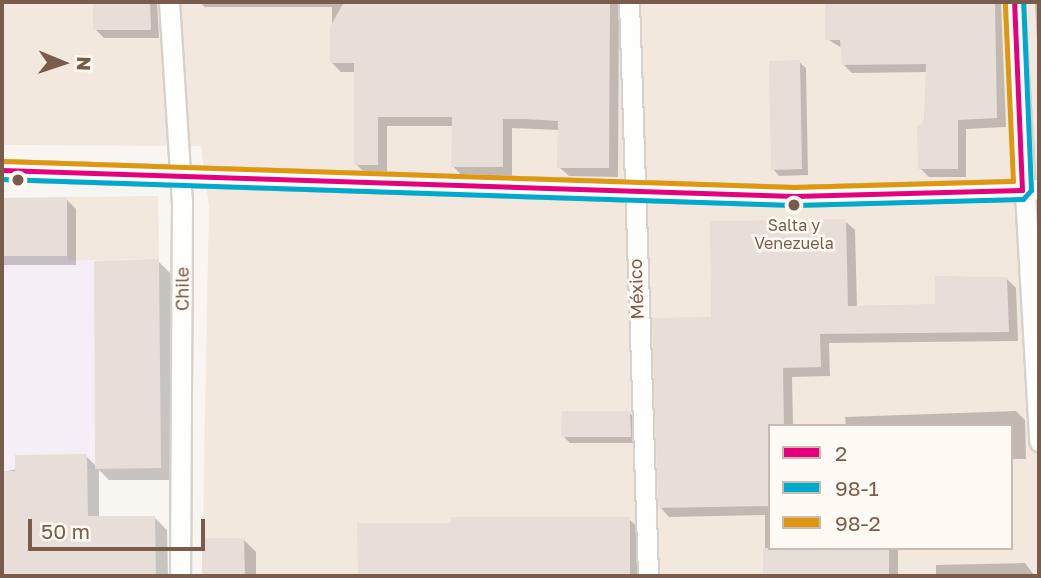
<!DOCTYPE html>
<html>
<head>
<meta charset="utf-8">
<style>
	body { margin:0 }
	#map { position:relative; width:1041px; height:578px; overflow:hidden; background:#f9f5f0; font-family:"Golos Text",sans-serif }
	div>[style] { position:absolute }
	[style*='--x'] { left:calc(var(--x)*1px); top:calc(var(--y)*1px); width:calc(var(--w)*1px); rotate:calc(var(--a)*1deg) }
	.residential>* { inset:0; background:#f2e8de }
	.education>* { inset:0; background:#f6eef6 }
	.shadow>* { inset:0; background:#0003 }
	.building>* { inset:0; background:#e6ded7 }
	.roads { filter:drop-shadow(2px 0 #d7d1cb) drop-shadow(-2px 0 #d7d1cb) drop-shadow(0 2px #d7d1cb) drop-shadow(0 -2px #d7d1cb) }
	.minor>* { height:19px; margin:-9.5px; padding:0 9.5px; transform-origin:9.5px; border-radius:9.5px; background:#fefefd }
	.bus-1>* { height:5px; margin:-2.5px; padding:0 2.5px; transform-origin:2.5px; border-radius:2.5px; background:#e5007d }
	.bus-2>* { height:5px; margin:-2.5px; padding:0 2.5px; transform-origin:2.5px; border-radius:2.5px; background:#00a9ce }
	.bus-3>* { height:5px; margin:-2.5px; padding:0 2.5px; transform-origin:2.5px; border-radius:2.5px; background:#de970f }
	.dots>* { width:19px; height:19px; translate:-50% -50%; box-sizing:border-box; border:4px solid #fffaf3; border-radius:50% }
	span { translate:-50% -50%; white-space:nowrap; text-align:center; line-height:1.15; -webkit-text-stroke:5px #fffaf3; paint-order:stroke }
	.bus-label { font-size:16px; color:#7a5c4d }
	.street-label { font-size:18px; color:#7a5c4d }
	.frame { position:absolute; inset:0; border:4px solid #7a5c4d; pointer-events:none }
	.legend { position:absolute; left:768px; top:424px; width:245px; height:126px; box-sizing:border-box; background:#fffaf3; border:2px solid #cabbb1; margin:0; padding:9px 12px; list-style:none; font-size:21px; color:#7a5c4d }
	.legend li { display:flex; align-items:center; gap:14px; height:35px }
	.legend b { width:35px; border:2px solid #cabbb1 }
	.north { position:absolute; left:28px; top:28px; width:70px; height:70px; -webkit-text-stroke:5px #fffaf3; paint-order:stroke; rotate:92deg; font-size:19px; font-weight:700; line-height:28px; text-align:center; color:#7a5c4d }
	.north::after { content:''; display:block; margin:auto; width:24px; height:32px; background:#7a5c4d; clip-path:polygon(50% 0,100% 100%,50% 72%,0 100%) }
	.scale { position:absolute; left:28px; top:519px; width:177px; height:32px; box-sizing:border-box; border:4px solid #7a5c4d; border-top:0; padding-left:9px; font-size:21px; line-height:24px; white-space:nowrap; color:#7a5c4d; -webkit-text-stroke:5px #fffaf3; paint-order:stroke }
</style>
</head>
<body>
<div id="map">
	<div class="residential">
		<i style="clip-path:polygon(evenodd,2px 2px,1039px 2px,1039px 576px,202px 576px,209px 207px,201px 146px,2px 145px,2px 2px,770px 426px,1011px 426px,1011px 548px,770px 548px,770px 426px)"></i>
		<i style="clip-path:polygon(158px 196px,159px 259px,67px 261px,67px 197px)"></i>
	</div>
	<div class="education">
		<i style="clip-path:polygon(67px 197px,68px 261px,159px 259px,161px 468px,87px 469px,89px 576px,2px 576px,2px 198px)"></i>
	</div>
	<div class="shadow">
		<i style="clip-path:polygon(63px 2px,157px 2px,159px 38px,104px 38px,95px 29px,94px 4px)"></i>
		<i style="clip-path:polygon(199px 2px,619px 2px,618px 177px,569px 176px,559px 167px,559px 130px,512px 128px,512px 176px,462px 176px,453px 166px,453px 126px,387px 126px,387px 174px,366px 174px,356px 164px,356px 72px,341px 72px,332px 63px,332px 7px,205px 7px)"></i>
		<i style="clip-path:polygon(826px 2px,1001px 2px,1006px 127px,966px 129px,966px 177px,929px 177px,920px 168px,928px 72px,852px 73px,843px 64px,842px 48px,827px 39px)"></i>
		<i style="clip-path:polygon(1035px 2px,1039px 2px,1039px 43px,1037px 41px)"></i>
		<i style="clip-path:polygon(799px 62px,806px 68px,808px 175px,779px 176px,773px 169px)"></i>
		<i style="clip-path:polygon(66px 199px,76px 209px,76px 265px,2px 265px,2px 200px)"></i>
		<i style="clip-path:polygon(845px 221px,855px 230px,857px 307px,937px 306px,1006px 278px,1016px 288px,1018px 341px,829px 343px,830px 376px,792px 377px,793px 426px,770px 426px,770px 548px,898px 548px,898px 576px,765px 576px,765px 515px,669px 517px,660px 507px,713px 319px)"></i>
		<i style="clip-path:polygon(158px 261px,171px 274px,173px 480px,109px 480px,99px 470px,99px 518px,155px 518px,167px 530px,168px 576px,2px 576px,2px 472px,86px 456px,96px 466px)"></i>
		<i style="clip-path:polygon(1016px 411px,1025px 420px,1026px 459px,1011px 459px,1011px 426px,846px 426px,845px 417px)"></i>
		<i style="clip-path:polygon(630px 413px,636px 420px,637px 443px,570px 443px,563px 436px)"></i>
		<i style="clip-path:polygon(629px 519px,639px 529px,639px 576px,360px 576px,359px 525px)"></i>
		<i style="clip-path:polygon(203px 540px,244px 540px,256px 552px,256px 576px,204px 576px)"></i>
		<i style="clip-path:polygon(1025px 563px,1035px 576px,936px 576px,936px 565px)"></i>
	</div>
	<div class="building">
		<i style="clip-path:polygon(93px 2px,150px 2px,151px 30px,93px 30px)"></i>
		<i style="clip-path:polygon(344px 2px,610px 2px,609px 168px,557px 168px,558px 121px,525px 119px,503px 119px,503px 167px,451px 167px,452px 117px,378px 117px,378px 165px,354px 165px,354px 63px,330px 63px,330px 27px)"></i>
		<i style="clip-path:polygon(825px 2px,995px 2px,997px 118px,958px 120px,958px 169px,918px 169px,917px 127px,924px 122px,926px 64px,842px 65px,840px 40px,825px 40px)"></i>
		<i style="clip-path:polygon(800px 60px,802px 169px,771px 170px,769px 61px)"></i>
		<i style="clip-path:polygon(67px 197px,67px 256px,2px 256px,2px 198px)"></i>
		<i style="clip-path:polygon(846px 219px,848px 306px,935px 304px,935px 276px,1007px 277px,1009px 332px,820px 334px,821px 367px,783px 368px,784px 426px,770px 426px,770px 506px,658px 508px,652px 318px,711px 317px,710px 221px)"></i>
		<i style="clip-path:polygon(159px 259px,161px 468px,95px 469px,94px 261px)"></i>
		<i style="clip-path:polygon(562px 411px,630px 411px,631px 437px,561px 437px)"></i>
		<i style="clip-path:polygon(87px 454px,88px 516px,155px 516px,156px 576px,2px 576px,2px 471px,15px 471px,15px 455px)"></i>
		<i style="clip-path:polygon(451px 517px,630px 517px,630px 576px,358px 576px,357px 523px,451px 523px)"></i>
		<i style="clip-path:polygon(202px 538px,244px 538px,245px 576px,202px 576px)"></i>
		<i style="clip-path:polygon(763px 548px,889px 548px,889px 576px,763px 576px)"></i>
	</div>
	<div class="roads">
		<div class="minor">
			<i style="--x:169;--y:2;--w:200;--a:86.3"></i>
			<i style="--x:182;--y:202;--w:374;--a:90.3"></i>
			<i style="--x:629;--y:2;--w:574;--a:88.1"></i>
			<i style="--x:1014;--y:2;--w:440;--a:86.7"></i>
			<i style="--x:2;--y:170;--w:792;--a:1.88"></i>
			<i style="--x:794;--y:196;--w:245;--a:-1.6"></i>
		</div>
	</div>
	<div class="bus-1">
		<i style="--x:2;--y:170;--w:792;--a:1.88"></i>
		<i style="--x:794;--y:196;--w:228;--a:-1.5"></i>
		<i style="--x:1022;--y:190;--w:188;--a:-92.4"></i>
	</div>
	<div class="bus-2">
		<i style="--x:2;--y:179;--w:792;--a:1.88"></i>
		<i style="--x:794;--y:205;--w:229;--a:-1.5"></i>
		<i style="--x:1023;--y:199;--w:12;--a:-48"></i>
		<i style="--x:1031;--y:190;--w:188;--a:-92.4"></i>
	</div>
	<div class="bus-3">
		<i style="--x:2;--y:161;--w:792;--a:1.88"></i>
		<i style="--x:794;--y:187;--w:219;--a:-1.6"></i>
		<i style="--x:1013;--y:181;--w:179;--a:-92.6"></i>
	</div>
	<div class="dots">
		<i style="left:18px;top:180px;background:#7a5c4d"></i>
		<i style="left:794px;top:205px;background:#7a5c4d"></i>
	</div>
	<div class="bus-label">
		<span style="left:794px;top:234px">Salta y<br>Venezuela</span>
	</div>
	<div class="street-label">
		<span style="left:182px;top:289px;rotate:-90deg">Chile</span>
		<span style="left:636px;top:289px;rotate:-92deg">México</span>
	</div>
	<div class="frame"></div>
	<ul class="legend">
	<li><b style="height:9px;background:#e5007d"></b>2</li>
	<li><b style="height:9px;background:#00a9ce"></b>98-1</li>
	<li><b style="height:9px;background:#de970f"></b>98-2</li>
	</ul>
	<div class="north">N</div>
	<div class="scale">50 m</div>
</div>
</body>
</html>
